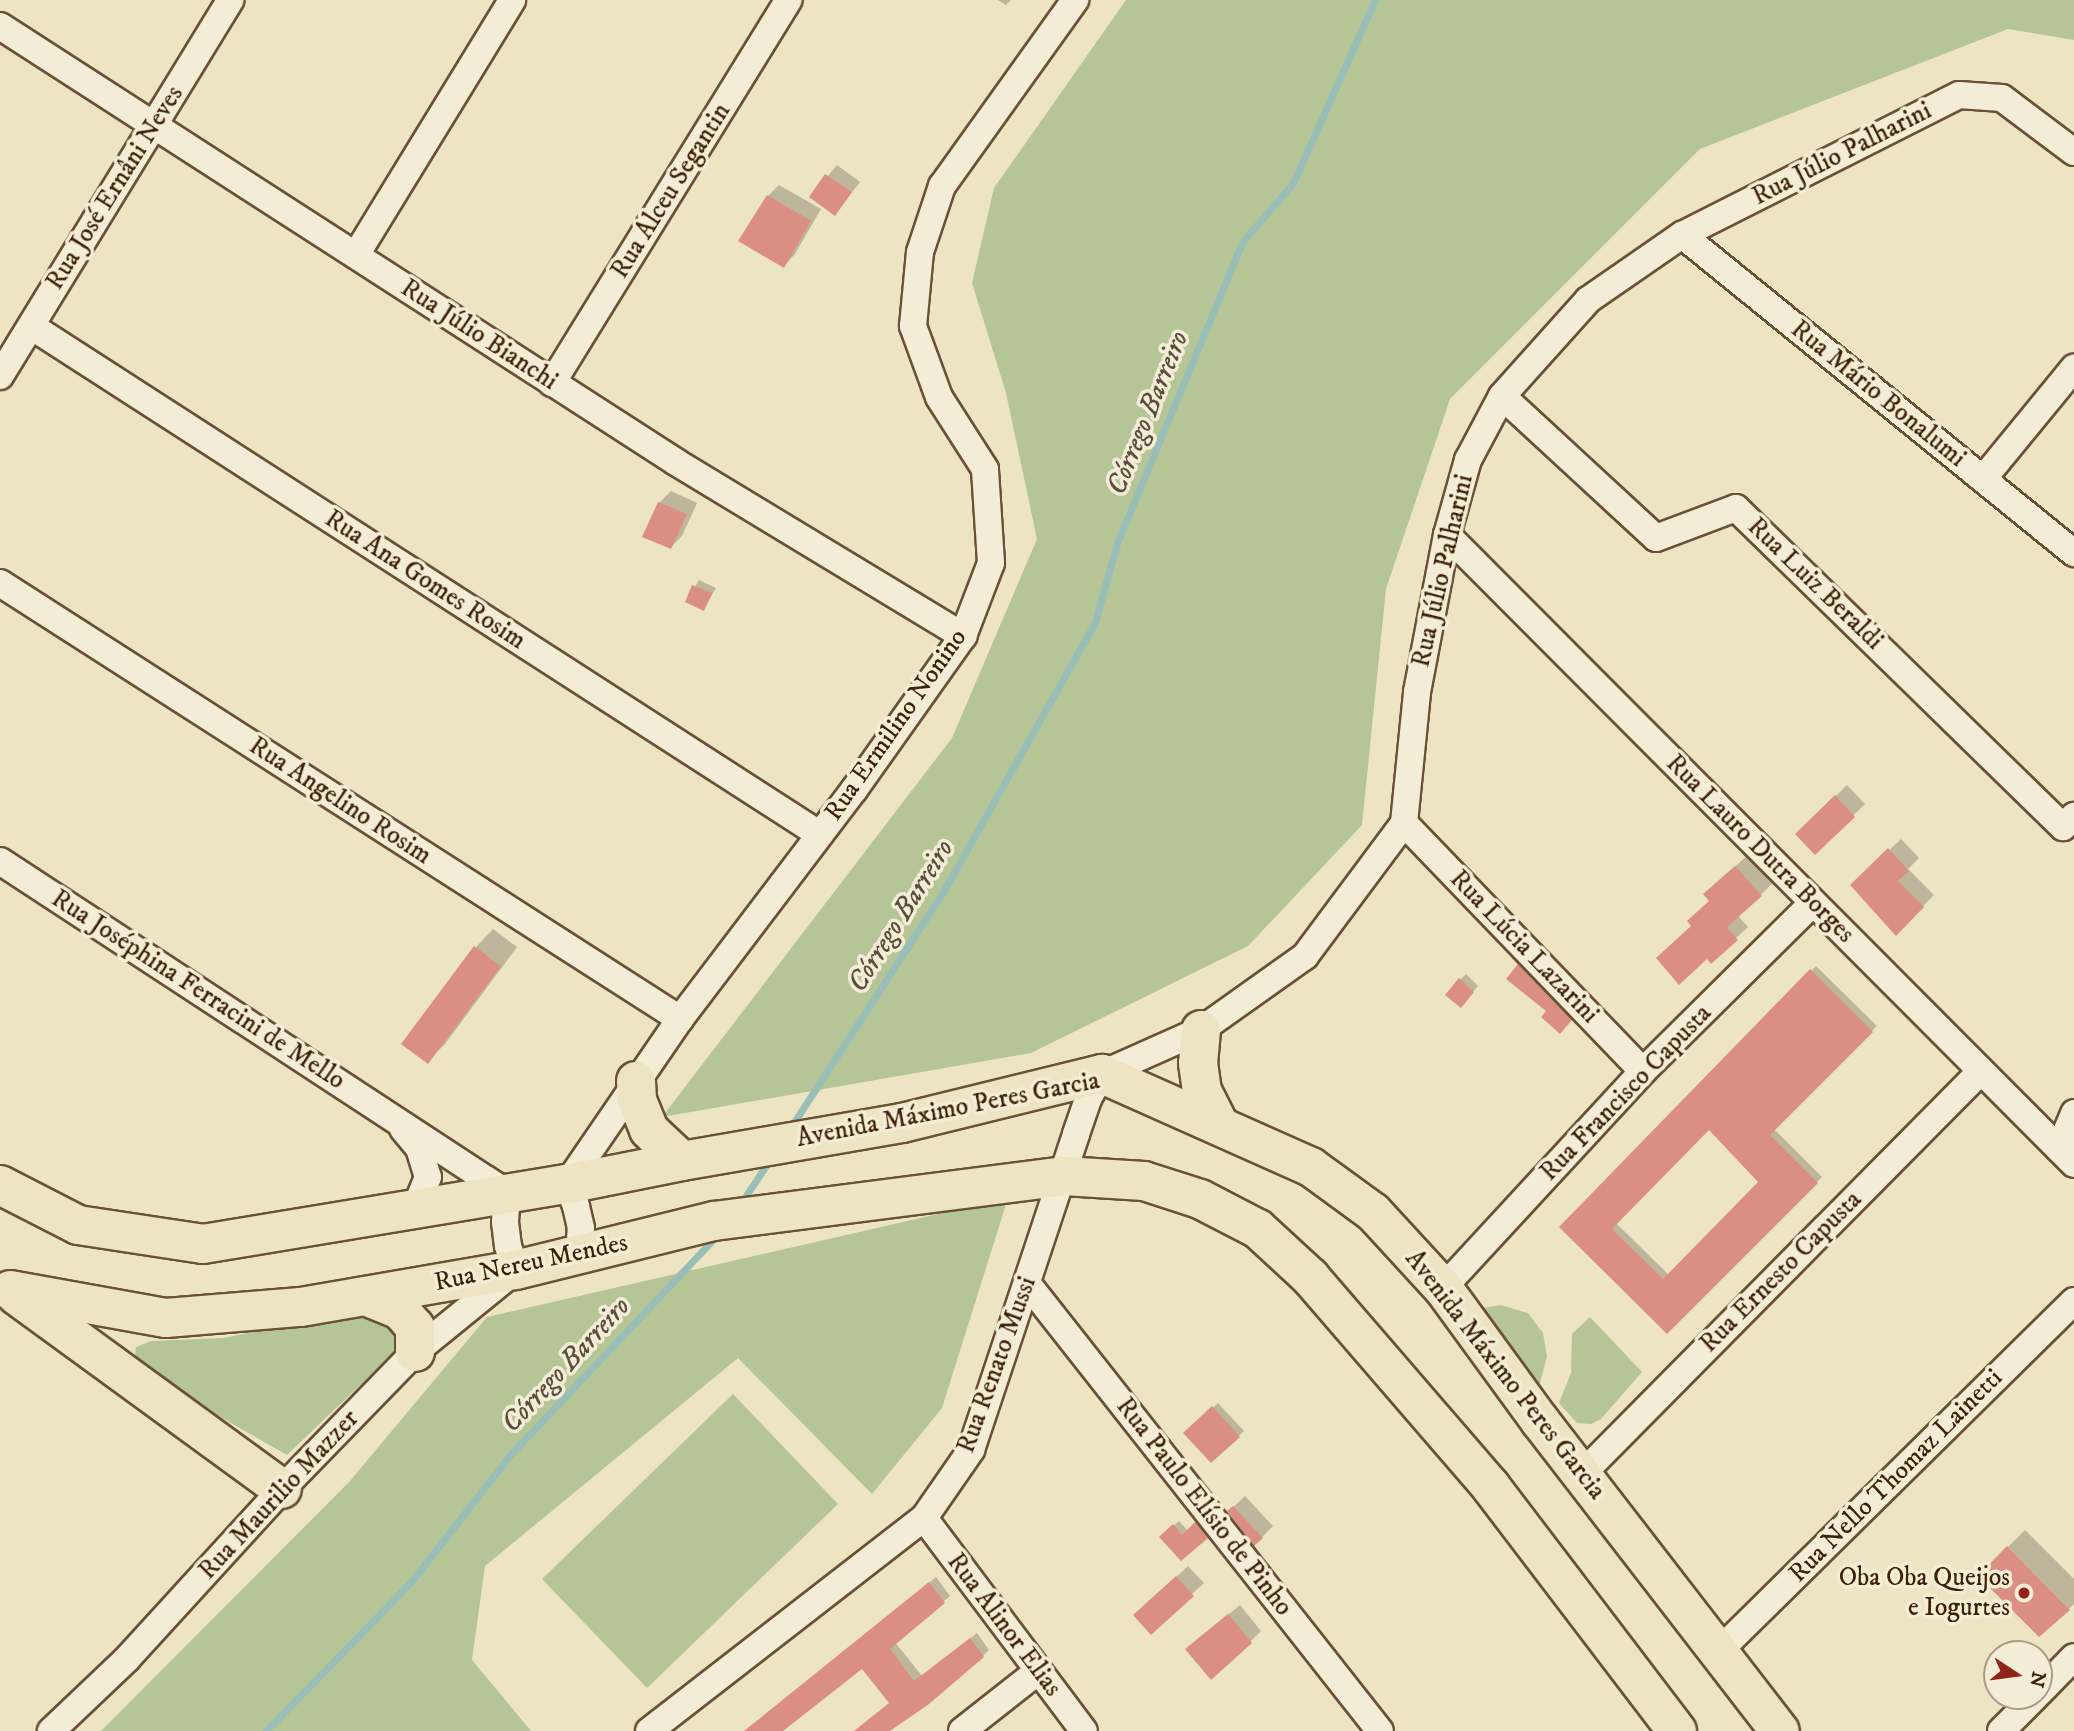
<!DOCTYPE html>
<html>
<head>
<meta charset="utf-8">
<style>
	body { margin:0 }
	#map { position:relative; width:2074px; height:1731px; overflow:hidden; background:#ede4c3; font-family:"IM FELL DW Pica",serif }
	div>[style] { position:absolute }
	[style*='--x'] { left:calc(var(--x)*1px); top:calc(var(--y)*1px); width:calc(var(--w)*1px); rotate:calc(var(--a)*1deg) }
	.green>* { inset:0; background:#b5c595 }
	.shadow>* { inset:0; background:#0003 }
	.stream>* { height:7px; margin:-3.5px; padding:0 3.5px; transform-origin:3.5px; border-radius:3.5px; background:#99beb7 }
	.building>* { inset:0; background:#db8f82 }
	.roads { filter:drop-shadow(2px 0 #695135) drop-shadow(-2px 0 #695135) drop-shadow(0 2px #695135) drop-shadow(0 -2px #695135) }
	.street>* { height:26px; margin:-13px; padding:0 13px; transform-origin:13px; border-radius:13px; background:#f3edd8 }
	.primary>* { height:38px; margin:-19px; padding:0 19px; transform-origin:19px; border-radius:19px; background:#ede4c3 }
	.dots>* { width:19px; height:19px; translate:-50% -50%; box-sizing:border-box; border:4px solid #f3edd8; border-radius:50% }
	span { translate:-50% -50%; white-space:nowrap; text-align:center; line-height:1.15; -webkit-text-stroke:7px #f3edd8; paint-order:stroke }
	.street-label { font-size:26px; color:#3d2006 }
	.poi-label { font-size:26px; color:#3d2006 }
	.right { translate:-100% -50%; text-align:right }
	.water-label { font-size:28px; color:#594f3b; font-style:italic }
	.north { position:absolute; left:1983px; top:1640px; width:70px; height:70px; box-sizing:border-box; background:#f3edd8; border:2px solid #aa9b84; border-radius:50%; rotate:103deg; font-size:19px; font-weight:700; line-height:28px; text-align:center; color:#3d2006 }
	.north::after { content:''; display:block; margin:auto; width:24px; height:32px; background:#8f2418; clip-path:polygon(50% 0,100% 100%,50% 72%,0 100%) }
</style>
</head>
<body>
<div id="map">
	<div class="green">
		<i style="clip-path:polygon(1126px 0,2074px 0,2074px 40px,2008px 29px,1700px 149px,1450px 399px,1386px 589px,1362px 825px,1248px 946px,1031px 1053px,662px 1117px,952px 738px,1037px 539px,1006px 393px,972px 283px,994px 188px)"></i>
		<i style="clip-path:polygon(1008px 1198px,942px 1408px,872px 1494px,738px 1358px,485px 1566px,472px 1660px,531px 1731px,101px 1731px,350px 1481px,487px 1317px)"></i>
		<i style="clip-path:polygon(1501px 1305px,1528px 1313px,1543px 1333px,1547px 1356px,1539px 1387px,1478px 1309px)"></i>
		<i style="clip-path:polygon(380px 1309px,407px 1340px,287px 1455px,143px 1373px,135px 1358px,136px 1347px,151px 1341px,224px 1338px,353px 1311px)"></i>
		<i style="clip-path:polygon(1590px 1317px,1642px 1372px,1601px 1419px,1591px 1424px,1577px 1423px,1559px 1403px,1571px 1373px,1572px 1334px)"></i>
		<i style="clip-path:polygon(733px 1394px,838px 1504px,647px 1688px,542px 1579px)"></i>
	</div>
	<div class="shadow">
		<i style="clip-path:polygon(998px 0,1011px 0,1006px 5px)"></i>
		<i style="clip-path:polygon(837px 165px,860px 182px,835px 214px,811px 196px)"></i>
		<i style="clip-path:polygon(779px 185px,821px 209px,795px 254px,784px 266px,768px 196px)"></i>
		<i style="clip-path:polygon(671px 491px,697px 503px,682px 536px,671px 547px,659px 503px)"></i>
		<i style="clip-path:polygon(699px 580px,716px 588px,704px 609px,687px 601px)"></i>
		<i style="clip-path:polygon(1847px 785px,1865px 804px,1815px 853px,1797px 834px)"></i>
		<i style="clip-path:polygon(1901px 839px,1919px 858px,1908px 869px,1934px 895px,1896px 934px,1852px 885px)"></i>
		<i style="clip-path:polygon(1747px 856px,1772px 884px,1738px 916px,1748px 927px,1711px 961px,1693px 926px,1711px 901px,1716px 883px)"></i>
		<i style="clip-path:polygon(493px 929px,517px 947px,445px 1044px,428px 1061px,403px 1043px,476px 947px)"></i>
		<i style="clip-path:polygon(1530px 954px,1582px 1007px,1571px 1020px,1549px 1011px,1508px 979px)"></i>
		<i style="clip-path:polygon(evenodd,1816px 966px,1877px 1026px,1774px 1129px,1822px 1177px,1667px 1332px,1561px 1227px,1816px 966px,1709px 1128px,1760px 1182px,1669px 1275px,1616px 1223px,1709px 1128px)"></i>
		<i style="clip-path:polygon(1466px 974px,1478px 986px,1466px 1000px,1460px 980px)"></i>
		<i style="clip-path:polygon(1218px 1403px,1244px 1431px,1211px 1461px,1185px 1433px)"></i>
		<i style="clip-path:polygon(1245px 1496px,1273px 1526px,1255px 1544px,1229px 1511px)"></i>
		<i style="clip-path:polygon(1201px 1518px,1211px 1531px,1182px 1559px,1161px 1537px,1179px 1521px,1188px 1531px)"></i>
		<i style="clip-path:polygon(2025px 1530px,2074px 1579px,2074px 1604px,2069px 1609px,2008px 1547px)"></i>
		<i style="clip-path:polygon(1188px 1566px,1204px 1583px,1192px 1594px,1147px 1604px)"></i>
		<i style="clip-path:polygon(936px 1577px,950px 1596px,895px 1642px,922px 1676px,977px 1633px,989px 1650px,983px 1656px,888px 1731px,856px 1731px,891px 1703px,863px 1667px,782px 1731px,745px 1731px)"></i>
		<i style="clip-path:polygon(1240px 1605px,1261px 1631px,1250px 1642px,1198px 1639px)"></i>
	</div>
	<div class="stream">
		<i style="--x:789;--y:1130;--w:283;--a:-57.1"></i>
		<i style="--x:943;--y:892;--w:310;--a:-60.6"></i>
		<i style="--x:1095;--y:622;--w:82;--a:-74.4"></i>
		<i style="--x:1117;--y:543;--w:326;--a:-67.4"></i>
		<i style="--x:1242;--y:242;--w:78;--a:-49.2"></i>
		<i style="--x:1293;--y:183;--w:201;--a:-65.9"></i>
		<i style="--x:741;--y:1203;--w:50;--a:-56.3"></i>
		<i style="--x:266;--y:1731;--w:208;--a:-45.8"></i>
		<i style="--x:411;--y:1582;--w:161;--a:-52.1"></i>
		<i style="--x:510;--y:1455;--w:302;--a:-46.7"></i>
	</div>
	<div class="building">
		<i style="clip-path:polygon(825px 174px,852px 192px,835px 216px,809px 197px)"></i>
		<i style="clip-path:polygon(767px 195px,811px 221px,784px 268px,738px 241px)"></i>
		<i style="clip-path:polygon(658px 502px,687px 514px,671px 549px,642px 537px)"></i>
		<i style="clip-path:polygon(692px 585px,712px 593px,704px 611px,685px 602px)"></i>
		<i style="clip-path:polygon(1835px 795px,1855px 817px,1815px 855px,1795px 834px)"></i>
		<i style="clip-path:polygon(1888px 848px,1909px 871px,1898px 881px,1924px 907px,1896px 936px,1850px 885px)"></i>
		<i style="clip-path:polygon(1735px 866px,1762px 896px,1727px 927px,1738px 940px,1711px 964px,1707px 959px,1679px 985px,1656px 958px,1691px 926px,1687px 921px,1709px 901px,1703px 894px)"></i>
		<i style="clip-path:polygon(474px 946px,501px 966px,428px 1064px,401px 1044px)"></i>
		<i style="clip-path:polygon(1518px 964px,1572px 1020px,1560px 1034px,1541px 1017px,1546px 1011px,1506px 979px)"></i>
		<i style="clip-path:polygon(evenodd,1810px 969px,1873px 1032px,1770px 1135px,1818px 1183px,1667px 1334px,1559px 1227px,1810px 969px,1709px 1130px,1758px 1182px,1663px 1279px,1612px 1229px,1709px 1130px)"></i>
		<i style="clip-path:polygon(1459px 978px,1474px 992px,1461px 1008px,1445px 995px)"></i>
		<i style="clip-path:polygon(1212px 1406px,1240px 1437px,1211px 1463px,1183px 1433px)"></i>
		<i style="clip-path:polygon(1233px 1506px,1263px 1538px,1254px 1546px,1227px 1511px)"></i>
		<i style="clip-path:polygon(1195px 1522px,1208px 1538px,1181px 1561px,1159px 1537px,1173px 1524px,1182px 1535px)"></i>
		<i style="clip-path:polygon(2007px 1546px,2070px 1610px,2039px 1637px,1978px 1576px)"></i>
		<i style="clip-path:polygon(1176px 1576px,1194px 1596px,1151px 1635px,1133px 1615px)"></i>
		<i style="clip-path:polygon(929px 1582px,945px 1603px,890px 1649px,914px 1681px,970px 1638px,984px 1657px,929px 1704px,890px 1731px,854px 1731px,889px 1703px,862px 1669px,783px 1731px,744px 1731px)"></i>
		<i style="clip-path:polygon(1228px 1614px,1252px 1643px,1211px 1680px,1185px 1649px)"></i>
	</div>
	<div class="roads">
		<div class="street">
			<i style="--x:0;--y:26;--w:804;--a:32.82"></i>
			<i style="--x:676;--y:462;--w:336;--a:31.2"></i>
			<i style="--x:1682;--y:235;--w:505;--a:39.05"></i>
			<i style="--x:356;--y:255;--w:299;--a:-58.5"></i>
			<i style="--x:31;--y:326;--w:938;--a:32.81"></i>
			<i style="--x:0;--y:376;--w:441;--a:-58.5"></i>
			<i style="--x:552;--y:383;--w:450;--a:-58.3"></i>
			<i style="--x:1502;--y:396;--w:209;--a:42.7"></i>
			<i style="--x:1656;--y:538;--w:85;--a:-20.6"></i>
			<i style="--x:1736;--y:508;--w:457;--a:44.3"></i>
			<i style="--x:2063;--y:827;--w:16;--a:-45"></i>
			<i style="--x:1983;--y:479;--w:144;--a:-50.7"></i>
			<i style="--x:1447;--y:535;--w:888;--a:45.09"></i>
			<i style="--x:0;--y:583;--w:808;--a:32.67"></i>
			<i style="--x:1404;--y:823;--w:344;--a:46.1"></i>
			<i style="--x:0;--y:861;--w:606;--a:33.22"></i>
			<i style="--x:507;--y:1193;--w:29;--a:94"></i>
			<i style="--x:505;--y:1222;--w:24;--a:83"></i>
			<i style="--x:508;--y:1246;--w:25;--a:72"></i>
			<i style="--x:516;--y:1270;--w:130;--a:140.9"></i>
			<i style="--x:415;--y:1352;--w:191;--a:134.2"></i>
			<i style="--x:282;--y:1489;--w:230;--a:132.4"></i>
			<i style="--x:127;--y:1659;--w:105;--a:136.5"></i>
			<i style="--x:403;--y:1129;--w:25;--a:50"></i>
			<i style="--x:419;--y:1148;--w:30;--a:73"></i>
			<i style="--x:428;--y:1177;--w:35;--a:112"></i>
			<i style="--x:2059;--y:1149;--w:39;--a:-67"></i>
			<i style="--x:579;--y:1254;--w:26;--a:-86"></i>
			<i style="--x:581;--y:1228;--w:23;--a:-103"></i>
			<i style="--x:576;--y:1206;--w:24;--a:-112"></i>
			<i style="--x:567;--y:1184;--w:200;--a:-55.6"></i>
			<i style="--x:680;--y:1019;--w:288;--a:-52.8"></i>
			<i style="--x:854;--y:790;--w:189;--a:-54.7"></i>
			<i style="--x:963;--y:636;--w:78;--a:-69"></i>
			<i style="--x:991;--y:563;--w:94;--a:-93.7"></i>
			<i style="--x:985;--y:469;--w:85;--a:-122.6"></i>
			<i style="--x:939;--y:397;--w:76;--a:-110.1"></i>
			<i style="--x:913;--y:326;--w:74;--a:-84.6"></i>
			<i style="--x:920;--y:252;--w:70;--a:-71.6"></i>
			<i style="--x:942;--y:186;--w:229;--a:-54.4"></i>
			<i style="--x:1027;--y:1283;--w:570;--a:51.76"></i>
			<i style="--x:1443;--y:1288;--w:295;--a:-47.3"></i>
			<i style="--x:1643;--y:1071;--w:239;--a:-44.7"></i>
			<i style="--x:1582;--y:1474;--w:567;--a:-45.29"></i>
			<i style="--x:924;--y:1518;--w:266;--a:53.1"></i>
			<i style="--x:1718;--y:1652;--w:500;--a:-44.6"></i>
			<i style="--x:2039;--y:1693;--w:50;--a:-45.8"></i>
			<i style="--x:649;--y:1731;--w:348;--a:-37.8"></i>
			<i style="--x:924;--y:1518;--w:83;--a:-55.3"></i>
			<i style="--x:971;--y:1450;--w:333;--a:-71.6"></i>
			<i style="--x:1076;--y:1134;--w:37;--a:-71"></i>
			<i style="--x:1088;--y:1099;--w:29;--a:-61"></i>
			<i style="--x:1102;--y:1074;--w:108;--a:-24"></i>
			<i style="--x:1201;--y:1030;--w:128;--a:-35.4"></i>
			<i style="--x:1305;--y:956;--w:166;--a:-53.3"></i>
			<i style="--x:1404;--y:823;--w:132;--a:-84.3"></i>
			<i style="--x:1417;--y:692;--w:160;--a:-79.2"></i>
			<i style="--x:1447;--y:535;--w:78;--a:-74.4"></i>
			<i style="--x:1468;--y:460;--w:72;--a:-62"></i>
			<i style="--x:1502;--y:396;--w:129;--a:-48.1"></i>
			<i style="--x:1588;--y:300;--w:114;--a:-34.7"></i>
			<i style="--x:1682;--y:235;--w:310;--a:-26.8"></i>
			<i style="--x:1959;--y:95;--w:43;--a:4"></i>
			<i style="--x:2002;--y:98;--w:90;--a:36.9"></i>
			<i style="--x:962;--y:1731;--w:95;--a:-38.2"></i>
			<i style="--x:2001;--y:1731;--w:49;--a:-45"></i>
		</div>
		<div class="primary">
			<i style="--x:1201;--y:1030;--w:33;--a:95"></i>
			<i style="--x:1198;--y:1063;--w:28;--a:82"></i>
			<i style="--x:1202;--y:1091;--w:36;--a:63"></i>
			<i style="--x:636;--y:1081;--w:19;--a:87"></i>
			<i style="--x:637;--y:1100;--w:32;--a:68"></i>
			<i style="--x:649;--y:1130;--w:45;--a:43.2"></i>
			<i style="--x:0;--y:1185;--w:88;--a:27.1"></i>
			<i style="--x:78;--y:1225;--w:126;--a:8.6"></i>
			<i style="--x:203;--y:1244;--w:369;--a:-9.4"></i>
			<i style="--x:567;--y:1184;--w:117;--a:-11.3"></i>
			<i style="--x:682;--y:1161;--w:223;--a:-9.8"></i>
			<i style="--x:902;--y:1123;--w:206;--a:-13.8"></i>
			<i style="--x:1102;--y:1074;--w:229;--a:24"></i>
			<i style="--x:1311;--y:1167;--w:77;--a:36"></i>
			<i style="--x:1373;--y:1212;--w:103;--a:47.4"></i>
			<i style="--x:1443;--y:1288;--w:165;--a:53.9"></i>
			<i style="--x:1540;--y:1421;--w:392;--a:52.3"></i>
			<i style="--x:10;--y:1290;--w:158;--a:10.2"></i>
			<i style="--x:166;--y:1318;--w:135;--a:-4.7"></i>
			<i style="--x:301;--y:1307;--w:218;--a:-9.8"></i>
			<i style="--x:516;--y:1270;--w:204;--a:-13.9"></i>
			<i style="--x:714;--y:1221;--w:353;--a:-7.3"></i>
			<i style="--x:1064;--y:1176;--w:80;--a:3.6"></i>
			<i style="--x:1144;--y:1181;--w:59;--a:17.8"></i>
			<i style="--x:1200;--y:1199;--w:65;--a:27.3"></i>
			<i style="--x:1258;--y:1229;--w:71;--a:42.7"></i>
			<i style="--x:1310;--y:1277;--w:277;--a:49.2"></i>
			<i style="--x:1491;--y:1487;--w:307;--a:52.7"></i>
			<i style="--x:16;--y:1295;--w:329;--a:36.1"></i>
			<i style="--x:365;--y:1296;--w:38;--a:22"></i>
			<i style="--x:400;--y:1310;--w:23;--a:49"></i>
			<i style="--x:415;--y:1327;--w:25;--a:90"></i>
		</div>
	</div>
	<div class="dots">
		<i style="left:2024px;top:1593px;background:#8f2418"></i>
	</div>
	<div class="street-label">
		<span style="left:1842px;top:154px;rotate:-27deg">Rua Júlio Palharini</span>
		<span style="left:115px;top:188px;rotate:-58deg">Rua José Ernâni Neves</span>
		<span style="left:671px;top:191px;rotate:-58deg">Rua Alceu Segantin</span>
		<span style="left:479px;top:335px;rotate:33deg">Rua Júlio Bianchi</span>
		<span style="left:1878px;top:394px;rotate:39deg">Rua Mário Bonalumi</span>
		<span style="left:1443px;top:571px;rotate:-77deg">Rua Júlio Palharini</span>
		<span style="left:425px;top:580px;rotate:33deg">Rua Ana Gomes Rosim</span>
		<span style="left:1815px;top:584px;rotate:44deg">Rua Luiz Beraldi</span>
		<span style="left:896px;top:725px;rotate:-55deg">Rua Ermilino Nonino</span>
		<span style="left:340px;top:801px;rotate:33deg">Rua Angelino Rosim</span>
		<span style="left:1760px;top:849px;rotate:45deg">Rua Lauro Dutra Borges</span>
		<span style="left:1524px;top:947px;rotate:46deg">Rua Lúcia Lazarini</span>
		<span style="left:198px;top:990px;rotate:33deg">Rua Joséphina Ferracini de Mello</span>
		<span style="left:1626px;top:1093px;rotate:-46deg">Rua Francisco Capusta</span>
		<span style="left:948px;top:1110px;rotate:-11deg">Avenida Máximo Peres Garcia</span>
		<span style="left:531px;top:1263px;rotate:-12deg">Rua Nereu Mendes</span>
		<span style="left:1781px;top:1272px;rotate:-45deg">Rua Ernesto Capusta</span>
		<span style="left:997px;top:1365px;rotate:-70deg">Rua Renato Mussi</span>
		<span style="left:1505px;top:1375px;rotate:52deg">Avenida Máximo Peres Garcia</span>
		<span style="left:1896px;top:1476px;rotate:-45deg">Rua Nello Thomaz Lainetti</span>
		<span style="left:279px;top:1495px;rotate:-47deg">Rua Maurilio Mazzer</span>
		<span style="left:1204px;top:1507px;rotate:52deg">Rua Paulo Elísio de Pinho</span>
		<span style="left:1004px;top:1625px;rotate:53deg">Rua Alinor Elias</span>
	</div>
	<div class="poi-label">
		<span class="right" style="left:2010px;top:1593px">Oba Oba Queijos<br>e Iogurtes</span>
	</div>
	<div class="water-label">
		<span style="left:1148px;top:413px;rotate:-68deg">Córrego Barreiro</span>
		<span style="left:901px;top:916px;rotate:-58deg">Córrego Barreiro</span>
		<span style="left:566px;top:1365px;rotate:-47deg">Córrego Barreiro</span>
	</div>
	<div class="north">N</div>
</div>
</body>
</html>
